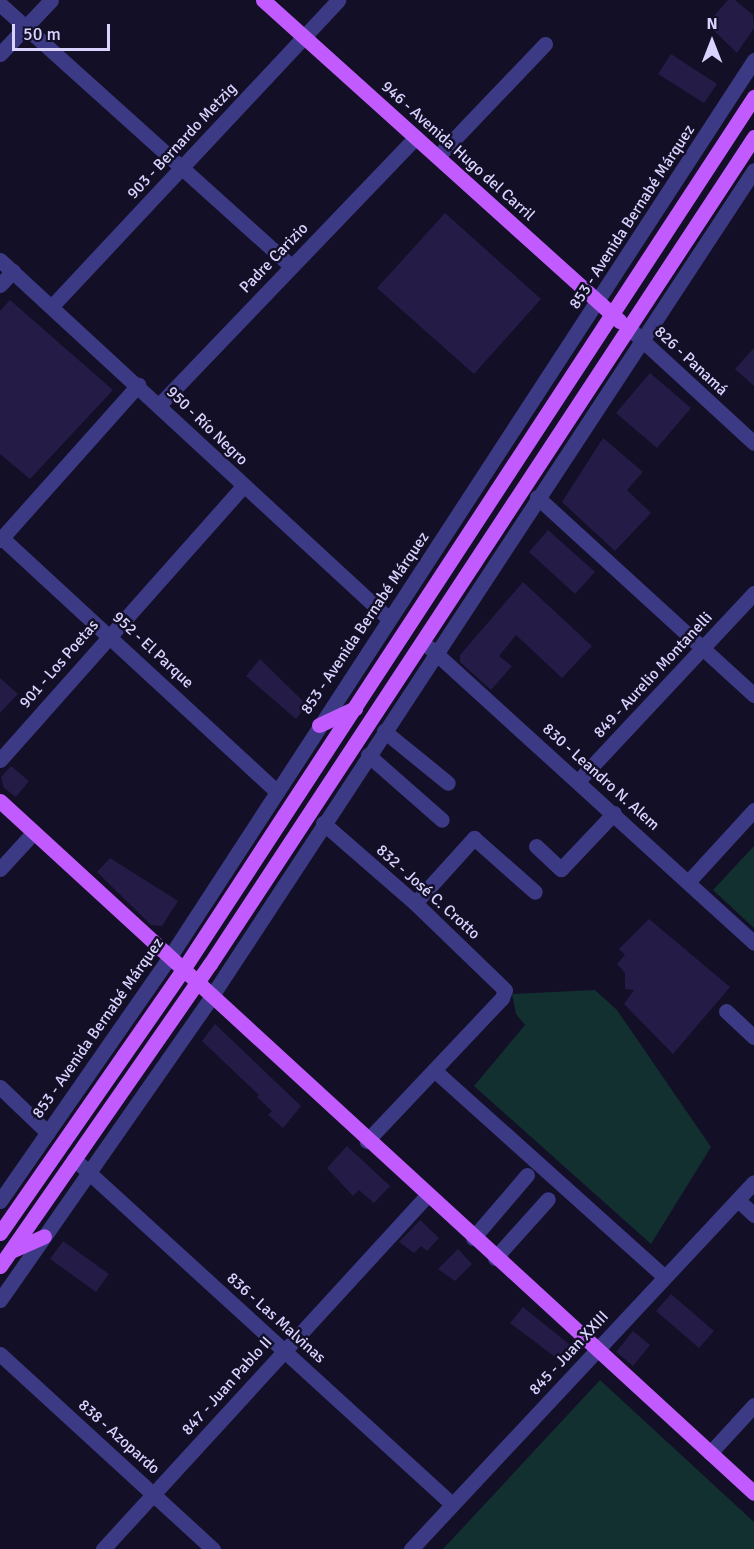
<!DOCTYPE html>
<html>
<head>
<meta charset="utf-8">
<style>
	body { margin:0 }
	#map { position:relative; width:754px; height:1549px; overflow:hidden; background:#130f26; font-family:Signika,sans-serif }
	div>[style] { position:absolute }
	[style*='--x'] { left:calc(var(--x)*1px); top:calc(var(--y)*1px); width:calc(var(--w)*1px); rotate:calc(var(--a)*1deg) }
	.green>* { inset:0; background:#12302f }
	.building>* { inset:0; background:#241b47 }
	.minor>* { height:15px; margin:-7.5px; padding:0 7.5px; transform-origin:7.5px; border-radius:7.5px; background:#3d3a85 }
	.major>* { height:15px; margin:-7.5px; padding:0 7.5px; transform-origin:7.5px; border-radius:7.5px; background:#c25bff }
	span { translate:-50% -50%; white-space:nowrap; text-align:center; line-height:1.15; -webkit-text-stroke:5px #130f26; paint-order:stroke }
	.street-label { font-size:16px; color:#d9d4ff }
	.north { position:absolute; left:682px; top:12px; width:60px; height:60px; -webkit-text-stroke:4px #130f26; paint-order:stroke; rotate:0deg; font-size:16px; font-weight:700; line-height:24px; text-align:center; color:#d9d4ff }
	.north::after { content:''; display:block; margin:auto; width:21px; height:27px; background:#d9d4ff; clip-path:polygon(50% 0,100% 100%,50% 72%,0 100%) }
	.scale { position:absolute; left:12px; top:24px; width:98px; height:27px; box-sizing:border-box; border:3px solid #d9d4ff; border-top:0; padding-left:8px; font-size:18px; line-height:21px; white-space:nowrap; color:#d9d4ff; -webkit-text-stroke:4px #130f26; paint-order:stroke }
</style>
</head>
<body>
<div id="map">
	<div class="green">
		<i style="clip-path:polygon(754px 846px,754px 928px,713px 890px)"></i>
		<i style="clip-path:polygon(595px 990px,617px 1010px,711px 1147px,651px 1244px,474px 1086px,525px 1025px,516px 1014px,512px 994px)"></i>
		<i style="clip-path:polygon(600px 1380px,754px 1522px,754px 1549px,443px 1549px)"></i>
	</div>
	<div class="building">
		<i style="clip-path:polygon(728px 0,735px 0,753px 15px,754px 28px,737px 53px,707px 24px)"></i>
		<i style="clip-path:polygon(671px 54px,717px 84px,704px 103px,658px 74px)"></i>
		<i style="clip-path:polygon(445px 213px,541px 299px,474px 374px,377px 288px)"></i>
		<i style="clip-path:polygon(10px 300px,113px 390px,30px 479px,0 454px,0 311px)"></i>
		<i style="clip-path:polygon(754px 348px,754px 386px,735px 369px)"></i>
		<i style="clip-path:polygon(650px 373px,691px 408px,657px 448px,616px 413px)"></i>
		<i style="clip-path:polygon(603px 438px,643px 472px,627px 490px,651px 513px,615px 551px,562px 502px)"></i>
		<i style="clip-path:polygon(548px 530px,595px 572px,575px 594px,529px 552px)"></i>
		<i style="clip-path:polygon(523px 582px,592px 646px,562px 678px,516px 635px,499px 656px,512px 666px,491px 690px,460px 662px,460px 655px)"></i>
		<i style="clip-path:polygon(260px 659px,307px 705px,296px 719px,246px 676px)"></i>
		<i style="clip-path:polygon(0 678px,18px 694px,0 713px)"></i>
		<i style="clip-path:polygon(11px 766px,29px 781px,16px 797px,4px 788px,1px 777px)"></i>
		<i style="clip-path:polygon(110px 858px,178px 901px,162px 926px,151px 925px,97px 872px)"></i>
		<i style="clip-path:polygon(649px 919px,730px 987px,673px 1054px,624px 1004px,634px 990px,625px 989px,625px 973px,617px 964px,625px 955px,619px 949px)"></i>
		<i style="clip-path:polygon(215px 1024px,301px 1106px,283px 1128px,268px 1115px,272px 1111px,257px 1097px,259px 1095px,202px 1041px)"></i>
		<i style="clip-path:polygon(347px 1146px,390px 1186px,374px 1203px,359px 1190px,353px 1196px,327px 1168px)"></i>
		<i style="clip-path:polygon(420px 1220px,439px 1238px,427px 1251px,421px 1246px,414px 1253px,399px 1242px)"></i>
		<i style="clip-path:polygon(63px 1241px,109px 1274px,96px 1292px,50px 1259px)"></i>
		<i style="clip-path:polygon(458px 1249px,472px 1264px,455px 1281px,438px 1269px)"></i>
		<i style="clip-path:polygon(671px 1294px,714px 1331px,699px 1348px,656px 1311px)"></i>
		<i style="clip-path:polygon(523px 1307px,575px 1349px,563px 1363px,510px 1323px)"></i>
		<i style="clip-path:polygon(633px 1331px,650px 1345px,633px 1366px,616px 1352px)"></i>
	</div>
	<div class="minor">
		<i style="--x:0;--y:4;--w:392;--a:42"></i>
		<i style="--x:0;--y:54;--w:74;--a:-46.6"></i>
		<i style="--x:438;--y:156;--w:155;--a:-46.3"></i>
		<i style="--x:0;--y:260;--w:529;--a:42.7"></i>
		<i style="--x:0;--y:285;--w:19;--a:-47"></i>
		<i style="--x:52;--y:306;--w:419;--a:-46.9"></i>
		<i style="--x:630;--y:329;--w:168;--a:42.6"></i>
		<i style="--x:159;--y:405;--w:371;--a:-46.2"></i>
		<i style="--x:537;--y:497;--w:294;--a:42.4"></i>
		<i style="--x:2;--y:538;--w:373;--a:42.7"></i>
		<i style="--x:0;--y:540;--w:208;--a:-48.3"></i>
		<i style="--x:430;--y:648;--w:438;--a:42.3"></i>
		<i style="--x:384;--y:731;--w:82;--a:39.1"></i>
		<i style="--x:368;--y:755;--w:98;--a:41.3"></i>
		<i style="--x:0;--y:760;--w:366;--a:-48.4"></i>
		<i style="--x:578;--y:781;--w:258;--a:-46.9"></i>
		<i style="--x:323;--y:823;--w:122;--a:41"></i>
		<i style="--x:415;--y:903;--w:125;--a:44"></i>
		<i style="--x:505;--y:990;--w:9;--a:111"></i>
		<i style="--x:502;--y:998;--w:197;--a:133.4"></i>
		<i style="--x:536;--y:846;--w:34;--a:43"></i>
		<i style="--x:561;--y:869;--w:77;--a:-46.6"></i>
		<i style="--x:0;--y:869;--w:50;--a:-47.4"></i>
		<i style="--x:688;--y:882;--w:98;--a:-47.5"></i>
		<i style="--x:415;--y:903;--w:88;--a:-47.8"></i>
		<i style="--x:474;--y:838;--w:81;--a:41.5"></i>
		<i style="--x:726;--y:1011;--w:38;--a:43"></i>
		<i style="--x:434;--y:1070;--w:310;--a:41.9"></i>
		<i style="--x:0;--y:1087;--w:66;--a:43.8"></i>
		<i style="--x:74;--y:1159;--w:512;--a:42.39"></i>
		<i style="--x:738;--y:1200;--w:22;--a:43"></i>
		<i style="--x:0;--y:1201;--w:296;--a:-55.2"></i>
		<i style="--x:169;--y:958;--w:1072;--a:-56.92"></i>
		<i style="--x:473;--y:1238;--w:83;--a:-49.4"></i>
		<i style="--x:495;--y:1258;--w:79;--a:-48.1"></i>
		<i style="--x:0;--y:1300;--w:369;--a:-55.1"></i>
		<i style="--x:211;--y:997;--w:989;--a:-56.71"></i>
		<i style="--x:0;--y:1354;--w:289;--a:42.5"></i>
		<i style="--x:710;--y:1453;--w:65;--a:-47.5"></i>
		<i style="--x:103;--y:1549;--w:479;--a:-47.5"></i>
		<i style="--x:411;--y:1549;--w:502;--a:-46.94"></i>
	</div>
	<div class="major">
		<i style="--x:263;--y:0;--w:480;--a:42"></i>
		<i style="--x:319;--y:725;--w:40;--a:-25"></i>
		<i style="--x:0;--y:801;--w:1023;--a:42.54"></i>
		<i style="--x:0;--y:1233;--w:319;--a:-55.2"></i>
		<i style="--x:182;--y:971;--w:1045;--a:-56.8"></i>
		<i style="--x:11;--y:1251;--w:36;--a:-24"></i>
		<i style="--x:0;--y:1266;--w:368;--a:-55.2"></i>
		<i style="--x:210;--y:964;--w:990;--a:-56.66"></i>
	</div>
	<div class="street-label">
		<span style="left:182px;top:141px;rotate:-47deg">903 - Bernardo Metzig</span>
		<span style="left:458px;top:151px;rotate:42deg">946 - Avenida Hugo del Carril</span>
		<span style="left:632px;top:217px;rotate:-57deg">853 - Avenida Bernabé Márquez</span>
		<span style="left:274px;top:258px;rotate:-46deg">Padre Carizio</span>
		<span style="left:691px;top:361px;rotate:43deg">826 - Panamá</span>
		<span style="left:207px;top:426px;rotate:44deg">950 - Río Negro</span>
		<span style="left:365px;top:623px;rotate:-56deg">853 - Avenida Bernabé Márquez</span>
		<span style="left:153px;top:650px;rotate:43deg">952 - El Parque</span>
		<span style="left:59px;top:664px;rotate:-49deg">901 - Los Poetas</span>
		<span style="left:653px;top:675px;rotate:-47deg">849 - Aurelio Montanelli</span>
		<span style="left:601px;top:777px;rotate:42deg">830 - Leandro N. Alem</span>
		<span style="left:428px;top:892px;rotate:42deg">832 - José C. Crotto</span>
		<span style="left:98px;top:1028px;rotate:-55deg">853 - Avenida Bernabé Márquez</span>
		<span style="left:276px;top:1318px;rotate:42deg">836 - Las Malvinas</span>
		<span style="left:569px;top:1353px;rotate:-47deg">845 - Juan XXIII</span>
		<span style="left:227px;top:1386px;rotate:-48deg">847 - Juan Pablo II</span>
		<span style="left:119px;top:1437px;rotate:42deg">838 - Azopardo</span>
	</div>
	<div class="north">N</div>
	<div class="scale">50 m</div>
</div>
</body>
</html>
